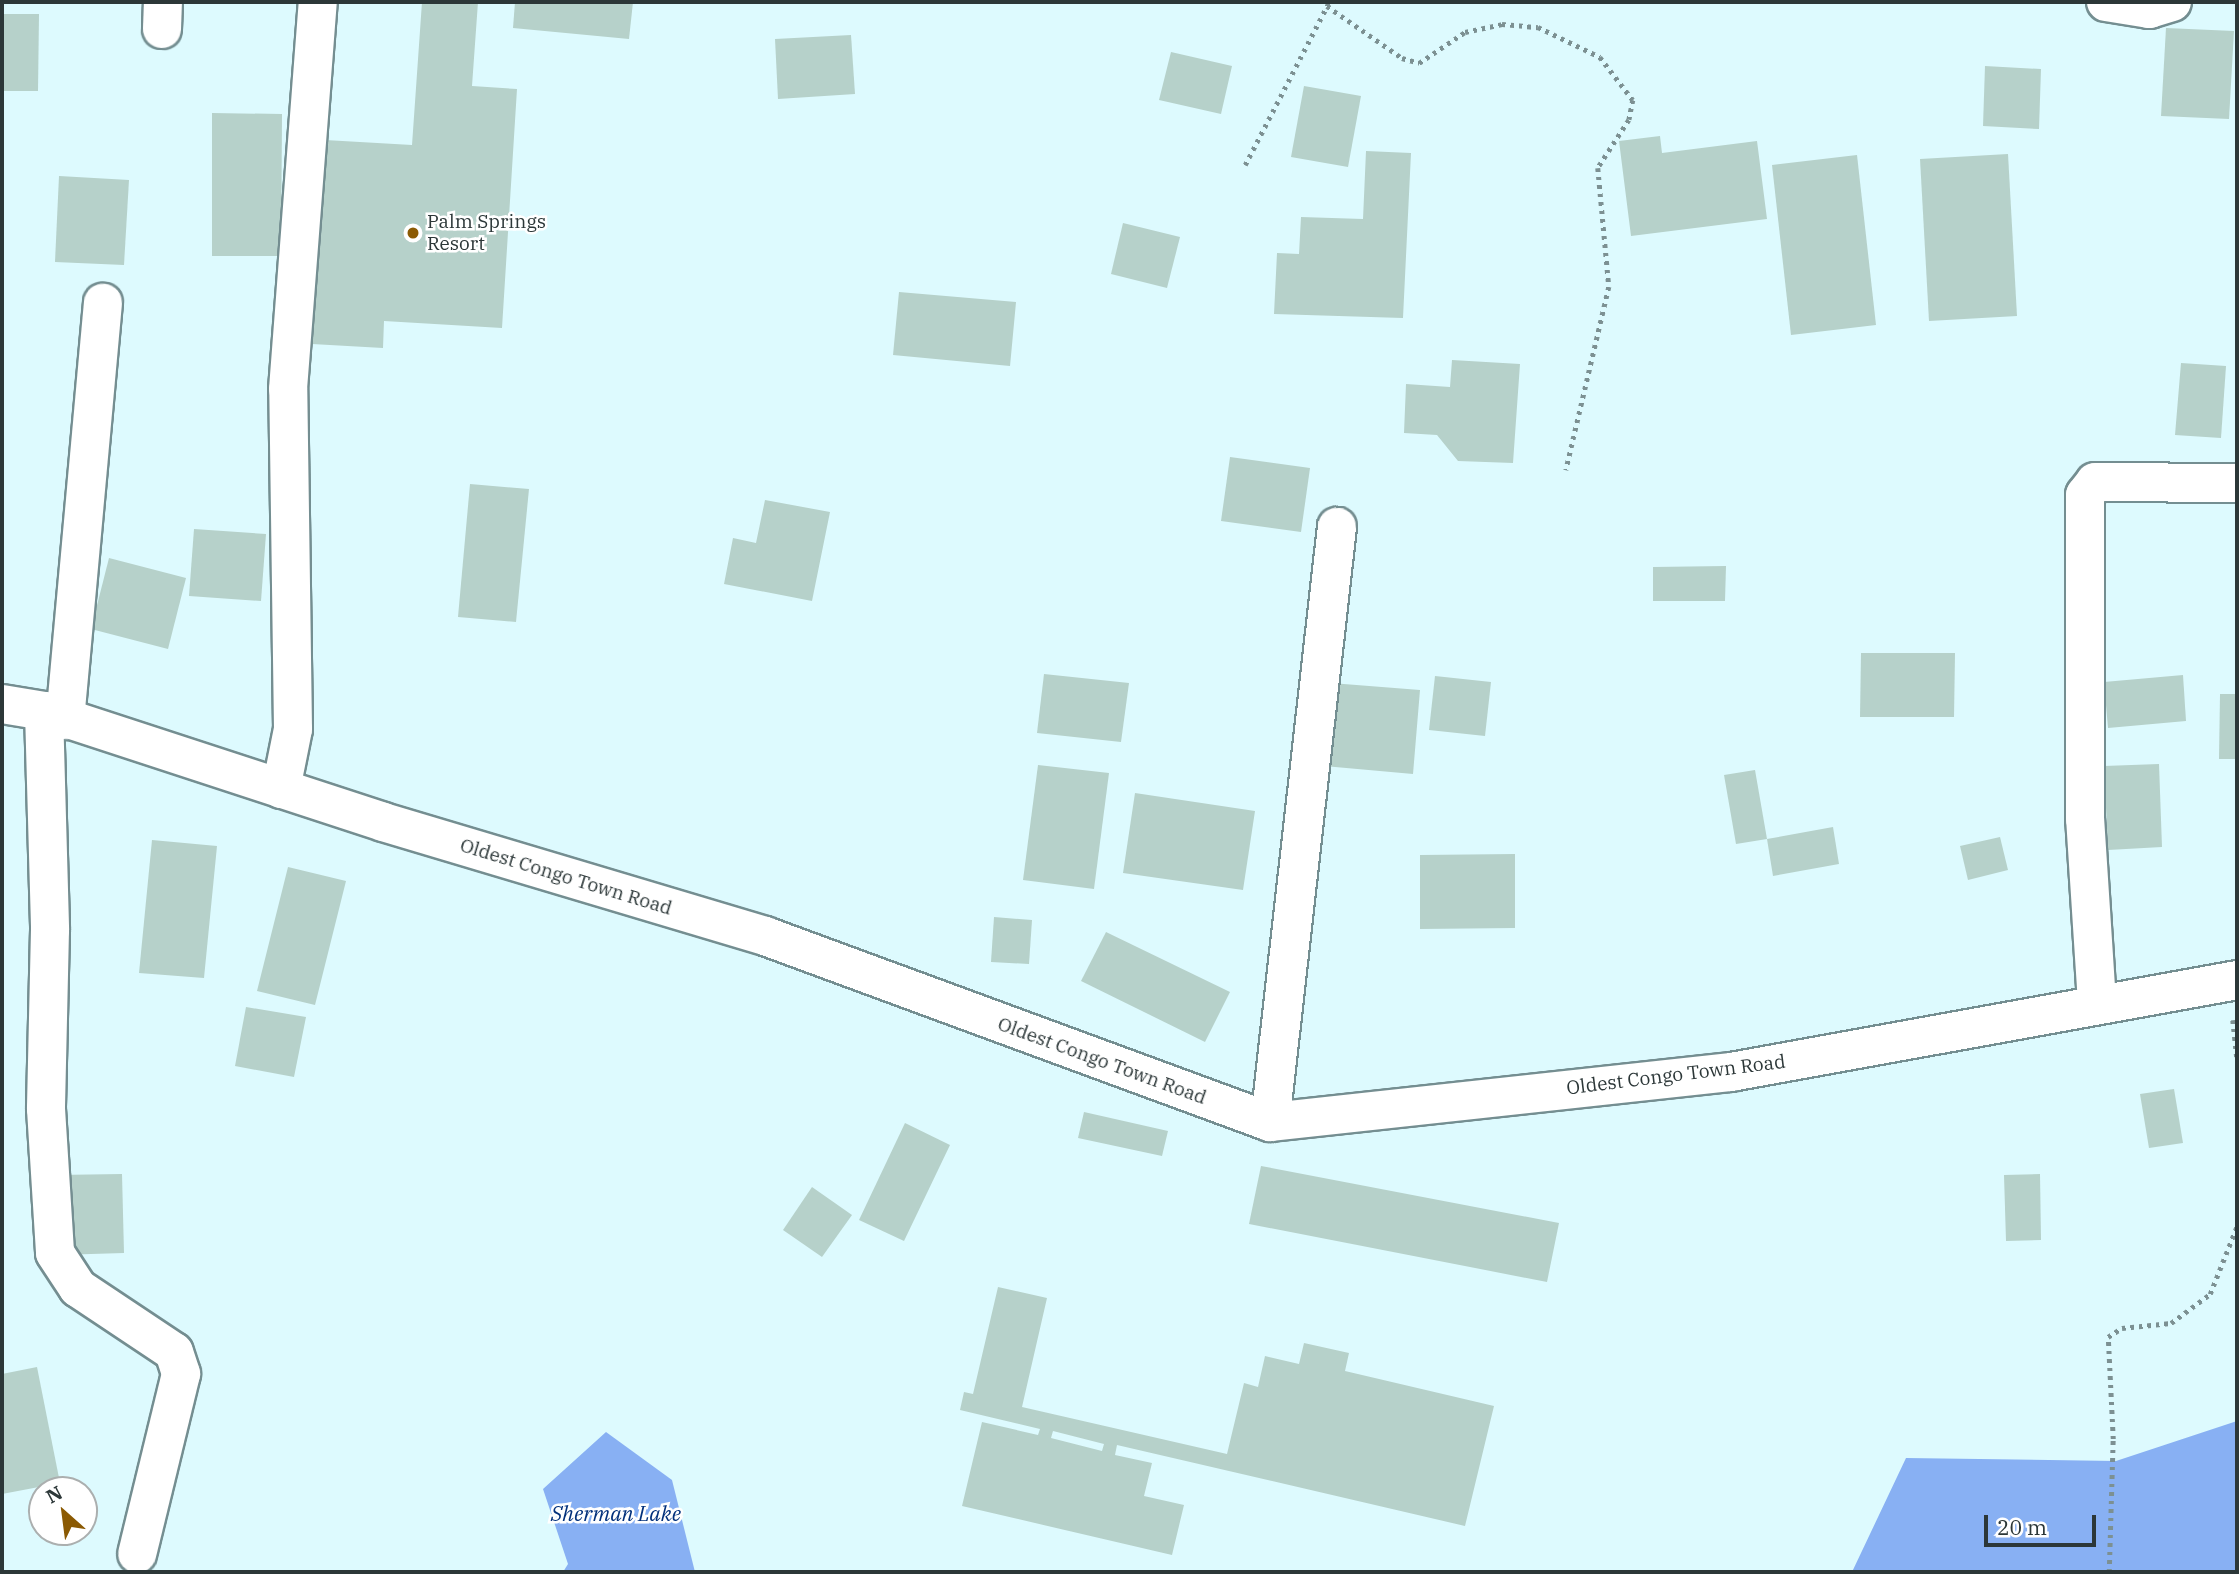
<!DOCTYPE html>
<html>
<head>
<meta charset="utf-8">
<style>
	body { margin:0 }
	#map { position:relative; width:2239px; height:1574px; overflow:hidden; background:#ddfafe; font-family:"IBM Plex Serif",serif }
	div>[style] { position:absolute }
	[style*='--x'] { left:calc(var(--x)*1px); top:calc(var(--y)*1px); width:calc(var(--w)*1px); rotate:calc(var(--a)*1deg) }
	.water>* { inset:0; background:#88b0f3 }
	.building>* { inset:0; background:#b6d1ca }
	.path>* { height:4.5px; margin-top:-2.25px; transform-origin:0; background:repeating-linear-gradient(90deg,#7c9092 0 3.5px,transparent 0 8.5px) }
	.roads { filter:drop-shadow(2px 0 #748e91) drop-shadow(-2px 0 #748e91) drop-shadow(0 2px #748e91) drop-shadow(0 -2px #748e91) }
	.minor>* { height:38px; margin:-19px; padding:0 19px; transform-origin:19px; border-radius:19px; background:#fff }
	.dots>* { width:19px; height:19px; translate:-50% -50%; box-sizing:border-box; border:4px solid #fff; border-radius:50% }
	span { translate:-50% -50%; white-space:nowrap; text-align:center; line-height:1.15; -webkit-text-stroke:5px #fff; paint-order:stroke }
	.poi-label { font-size:19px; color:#2c3738 }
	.left { translate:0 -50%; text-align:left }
	.street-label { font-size:19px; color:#2c3738 }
	.water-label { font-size:21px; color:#02307b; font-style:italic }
	.frame { position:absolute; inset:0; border:4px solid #2c3738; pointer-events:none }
	.north { position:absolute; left:28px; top:1476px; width:70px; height:70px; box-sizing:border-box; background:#fff; border:2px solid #abafaf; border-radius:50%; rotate:332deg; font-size:19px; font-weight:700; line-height:28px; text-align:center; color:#2c3738 }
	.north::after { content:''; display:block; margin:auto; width:24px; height:32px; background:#8b5a03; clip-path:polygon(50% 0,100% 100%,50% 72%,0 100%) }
	.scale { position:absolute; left:1984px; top:1515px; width:112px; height:32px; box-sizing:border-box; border:4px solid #2c3738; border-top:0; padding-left:9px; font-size:21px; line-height:24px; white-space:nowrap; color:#2c3738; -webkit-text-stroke:5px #fff; paint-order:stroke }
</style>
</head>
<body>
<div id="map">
	<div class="water">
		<i style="clip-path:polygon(2237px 1421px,2237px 1572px,1852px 1572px,1906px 1458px,2116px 1461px)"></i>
		<i style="clip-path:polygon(606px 1432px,672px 1480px,695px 1572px,563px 1572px,568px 1564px,543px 1489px)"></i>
	</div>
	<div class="building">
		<i style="clip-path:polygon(422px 2px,478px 2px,472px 86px,517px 89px,502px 328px,384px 321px,383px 348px,312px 344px,325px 140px,412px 145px)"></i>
		<i style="clip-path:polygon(515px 2px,633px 2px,629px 39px,513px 28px)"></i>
		<i style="clip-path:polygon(2px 14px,39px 14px,38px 91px,2px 91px)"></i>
		<i style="clip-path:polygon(2166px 28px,2234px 31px,2229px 119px,2161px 116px)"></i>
		<i style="clip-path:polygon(851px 35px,855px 94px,778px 99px,775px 39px)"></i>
		<i style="clip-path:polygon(1171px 52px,1232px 66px,1221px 114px,1159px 100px)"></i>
		<i style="clip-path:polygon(1985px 66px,2041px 69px,2039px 129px,1983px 126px)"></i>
		<i style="clip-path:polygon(1304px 86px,1361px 96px,1348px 167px,1291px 157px)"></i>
		<i style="clip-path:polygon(212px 113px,282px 114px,281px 256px,212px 256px)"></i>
		<i style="clip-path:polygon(1660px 136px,1662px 153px,1757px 141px,1767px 219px,1631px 236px,1619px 141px)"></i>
		<i style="clip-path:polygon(1366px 151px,1411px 153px,1403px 318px,1274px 314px,1277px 253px,1299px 254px,1301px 217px,1363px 219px)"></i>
		<i style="clip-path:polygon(2008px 154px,2017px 316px,1929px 321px,1920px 159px)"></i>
		<i style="clip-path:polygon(1857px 155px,1876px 325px,1791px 335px,1772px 165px)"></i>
		<i style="clip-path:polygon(59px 176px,129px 180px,124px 265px,55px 262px)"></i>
		<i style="clip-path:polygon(1123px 223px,1180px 237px,1167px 288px,1111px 274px)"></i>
		<i style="clip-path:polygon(899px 292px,1016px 302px,1010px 366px,893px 355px)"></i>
		<i style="clip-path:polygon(1452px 360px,1520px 364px,1513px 463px,1458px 461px,1437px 435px,1404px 433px,1406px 384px,1450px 387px)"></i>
		<i style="clip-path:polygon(2181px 363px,2226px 366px,2221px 438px,2175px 435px)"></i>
		<i style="clip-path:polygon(1230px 457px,1310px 468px,1301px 532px,1221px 521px)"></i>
		<i style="clip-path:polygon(470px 484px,529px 489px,516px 622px,458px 617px)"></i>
		<i style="clip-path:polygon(765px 500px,830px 512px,812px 601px,724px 584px,733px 538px,756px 543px)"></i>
		<i style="clip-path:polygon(194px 529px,266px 534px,261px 601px,189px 596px)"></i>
		<i style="clip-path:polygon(109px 558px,186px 578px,168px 649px,91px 629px)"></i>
		<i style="clip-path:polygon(1726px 566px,1725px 601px,1653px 601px,1653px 567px)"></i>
		<i style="clip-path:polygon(1861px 653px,1955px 653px,1954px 717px,1860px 717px)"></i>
		<i style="clip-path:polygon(1044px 674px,1129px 683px,1121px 742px,1037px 733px)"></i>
		<i style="clip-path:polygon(2183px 675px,2186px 721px,2108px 728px,2104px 682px)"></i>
		<i style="clip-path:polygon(1435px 676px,1491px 682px,1485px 736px,1429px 730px)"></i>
		<i style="clip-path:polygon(1331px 683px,1420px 690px,1413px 774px,1324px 766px)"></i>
		<i style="clip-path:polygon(2220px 694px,2237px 694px,2237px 759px,2219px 759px)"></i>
		<i style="clip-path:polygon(2159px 764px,2162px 847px,2108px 850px,2104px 766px)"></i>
		<i style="clip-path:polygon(1038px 765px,1109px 773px,1094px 889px,1023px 880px)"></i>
		<i style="clip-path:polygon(1755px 770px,1767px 839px,1736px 844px,1724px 775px)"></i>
		<i style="clip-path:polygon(1135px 793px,1255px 811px,1243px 890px,1123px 873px)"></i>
		<i style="clip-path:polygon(1833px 827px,1839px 864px,1773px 876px,1767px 839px)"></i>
		<i style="clip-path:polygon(2000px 837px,2008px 870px,1968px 880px,1960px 846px)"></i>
		<i style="clip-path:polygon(152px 840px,217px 846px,204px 978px,139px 973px)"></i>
		<i style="clip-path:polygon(1515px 854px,1515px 928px,1420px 929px,1420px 855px)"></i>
		<i style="clip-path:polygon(288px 867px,346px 881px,315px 1005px,257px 991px)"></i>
		<i style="clip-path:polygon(994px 917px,1032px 920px,1029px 964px,991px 962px)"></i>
		<i style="clip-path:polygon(1106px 932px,1230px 992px,1205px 1042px,1081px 981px)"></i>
		<i style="clip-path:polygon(246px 1007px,306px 1017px,294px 1077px,235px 1066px)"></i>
		<i style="clip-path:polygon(2174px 1089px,2183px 1143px,2149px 1148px,2140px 1094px)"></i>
		<i style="clip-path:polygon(1084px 1112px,1168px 1131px,1162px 1156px,1078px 1138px)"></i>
		<i style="clip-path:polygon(905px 1123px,950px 1145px,904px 1241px,859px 1220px)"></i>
		<i style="clip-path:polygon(1261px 1166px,1559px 1223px,1547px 1282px,1249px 1224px)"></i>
		<i style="clip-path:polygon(122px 1174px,124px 1253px,58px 1255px,56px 1175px)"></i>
		<i style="clip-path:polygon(2040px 1174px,2041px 1240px,2006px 1241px,2004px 1175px)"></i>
		<i style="clip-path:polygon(812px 1187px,852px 1215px,822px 1257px,783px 1230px)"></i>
		<i style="clip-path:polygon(evenodd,998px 1287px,1047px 1298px,1022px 1407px,1227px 1454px,1244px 1383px,1258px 1387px,1265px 1356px,1299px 1364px,1304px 1343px,1349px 1353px,1345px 1371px,1494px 1406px,1465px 1526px,1117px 1445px,1115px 1455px,1152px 1463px,1144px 1496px,1184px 1505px,1172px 1555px,962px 1506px,982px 1422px,1038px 1435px,1040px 1429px,960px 1410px,964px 1392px,973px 1394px,998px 1287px,1053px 1431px,1104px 1444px,1102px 1451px,1051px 1438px,1053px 1431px)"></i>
		<i style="clip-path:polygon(37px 1367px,60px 1483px,2px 1494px,2px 1374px)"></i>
	</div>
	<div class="path">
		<i style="--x:1327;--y:6;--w:91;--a:34.7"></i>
		<i style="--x:1402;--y:58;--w:18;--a:16"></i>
		<i style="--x:1419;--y:63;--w:55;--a:-34"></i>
		<i style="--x:1465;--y:32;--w:38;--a:-12"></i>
		<i style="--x:1502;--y:24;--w:36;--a:5"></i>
		<i style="--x:1538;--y:27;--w:69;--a:25.8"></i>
		<i style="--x:1600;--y:57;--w:54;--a:52.5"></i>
		<i style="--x:1633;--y:100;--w:20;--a:101"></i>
		<i style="--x:1629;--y:120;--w:57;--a:122.9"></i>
		<i style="--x:1598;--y:168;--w:120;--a:84.7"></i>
		<i style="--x:1609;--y:287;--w:188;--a:103.2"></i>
		<i style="--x:1245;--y:165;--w:183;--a:-62.7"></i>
		<i style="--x:2233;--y:1020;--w:37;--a:84"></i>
		<i style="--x:2109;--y:1572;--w:133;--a:-88.3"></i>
		<i style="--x:2113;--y:1439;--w:102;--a:-92.8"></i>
		<i style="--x:2108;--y:1337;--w:17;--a:-33"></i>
		<i style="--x:2122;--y:1328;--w:49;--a:-5.8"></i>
		<i style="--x:2171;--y:1323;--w:49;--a:-36.6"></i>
		<i style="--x:2210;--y:1294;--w:73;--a:-68.3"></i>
	</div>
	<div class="roads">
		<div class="minor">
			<i style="--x:2106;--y:2;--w:44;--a:9.2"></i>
			<i style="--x:2149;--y:9;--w:24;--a:-17"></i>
			<i style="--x:162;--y:29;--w:27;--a:-88"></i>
			<i style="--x:2;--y:704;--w:43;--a:9.5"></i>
			<i style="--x:44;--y:711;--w:357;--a:18.1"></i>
			<i style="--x:383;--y:822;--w:399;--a:16.6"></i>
			<i style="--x:765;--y:936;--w:538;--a:20.22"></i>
			<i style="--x:1270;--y:1122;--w:464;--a:-6.2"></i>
			<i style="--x:1731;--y:1072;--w:514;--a:-10.3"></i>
			<i style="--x:44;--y:711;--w:219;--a:88.4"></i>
			<i style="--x:50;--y:930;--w:179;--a:91.3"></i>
			<i style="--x:46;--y:1109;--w:144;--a:86.4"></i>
			<i style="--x:55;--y:1253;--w:42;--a:56.7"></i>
			<i style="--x:78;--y:1288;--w:115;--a:33.7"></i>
			<i style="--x:174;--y:1352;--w:23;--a:72"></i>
			<i style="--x:181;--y:1374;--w:185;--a:103.7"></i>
			<i style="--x:65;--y:720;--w:419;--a:-84.8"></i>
			<i style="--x:281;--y:789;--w:61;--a:-78.7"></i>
			<i style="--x:293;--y:729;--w:340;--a:-90.8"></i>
			<i style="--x:288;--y:389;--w:388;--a:-85.6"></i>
			<i style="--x:2097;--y:1003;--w:184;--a:-93.7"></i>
			<i style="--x:2085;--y:819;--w:324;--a:-90"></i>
			<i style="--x:2085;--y:495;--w:16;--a:-52"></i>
			<i style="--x:2095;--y:482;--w:142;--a:0.4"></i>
			<i style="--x:1270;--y:1122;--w:599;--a:-83.58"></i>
		</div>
	</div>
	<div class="dots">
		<i style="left:413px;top:233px;background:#8b5a03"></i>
	</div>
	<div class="poi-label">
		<span class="left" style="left:427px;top:233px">Palm Springs<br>Resort</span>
	</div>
	<div class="street-label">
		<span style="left:566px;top:877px;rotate:17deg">Oldest Congo Town Road</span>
		<span style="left:1102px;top:1061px;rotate:20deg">Oldest Congo Town Road</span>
		<span style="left:1676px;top:1075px;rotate:-7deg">Oldest Congo Town Road</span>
	</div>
	<div class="water-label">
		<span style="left:616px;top:1513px">Sherman Lake</span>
	</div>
	<div class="frame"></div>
	<div class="north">N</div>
	<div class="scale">20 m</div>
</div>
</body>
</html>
